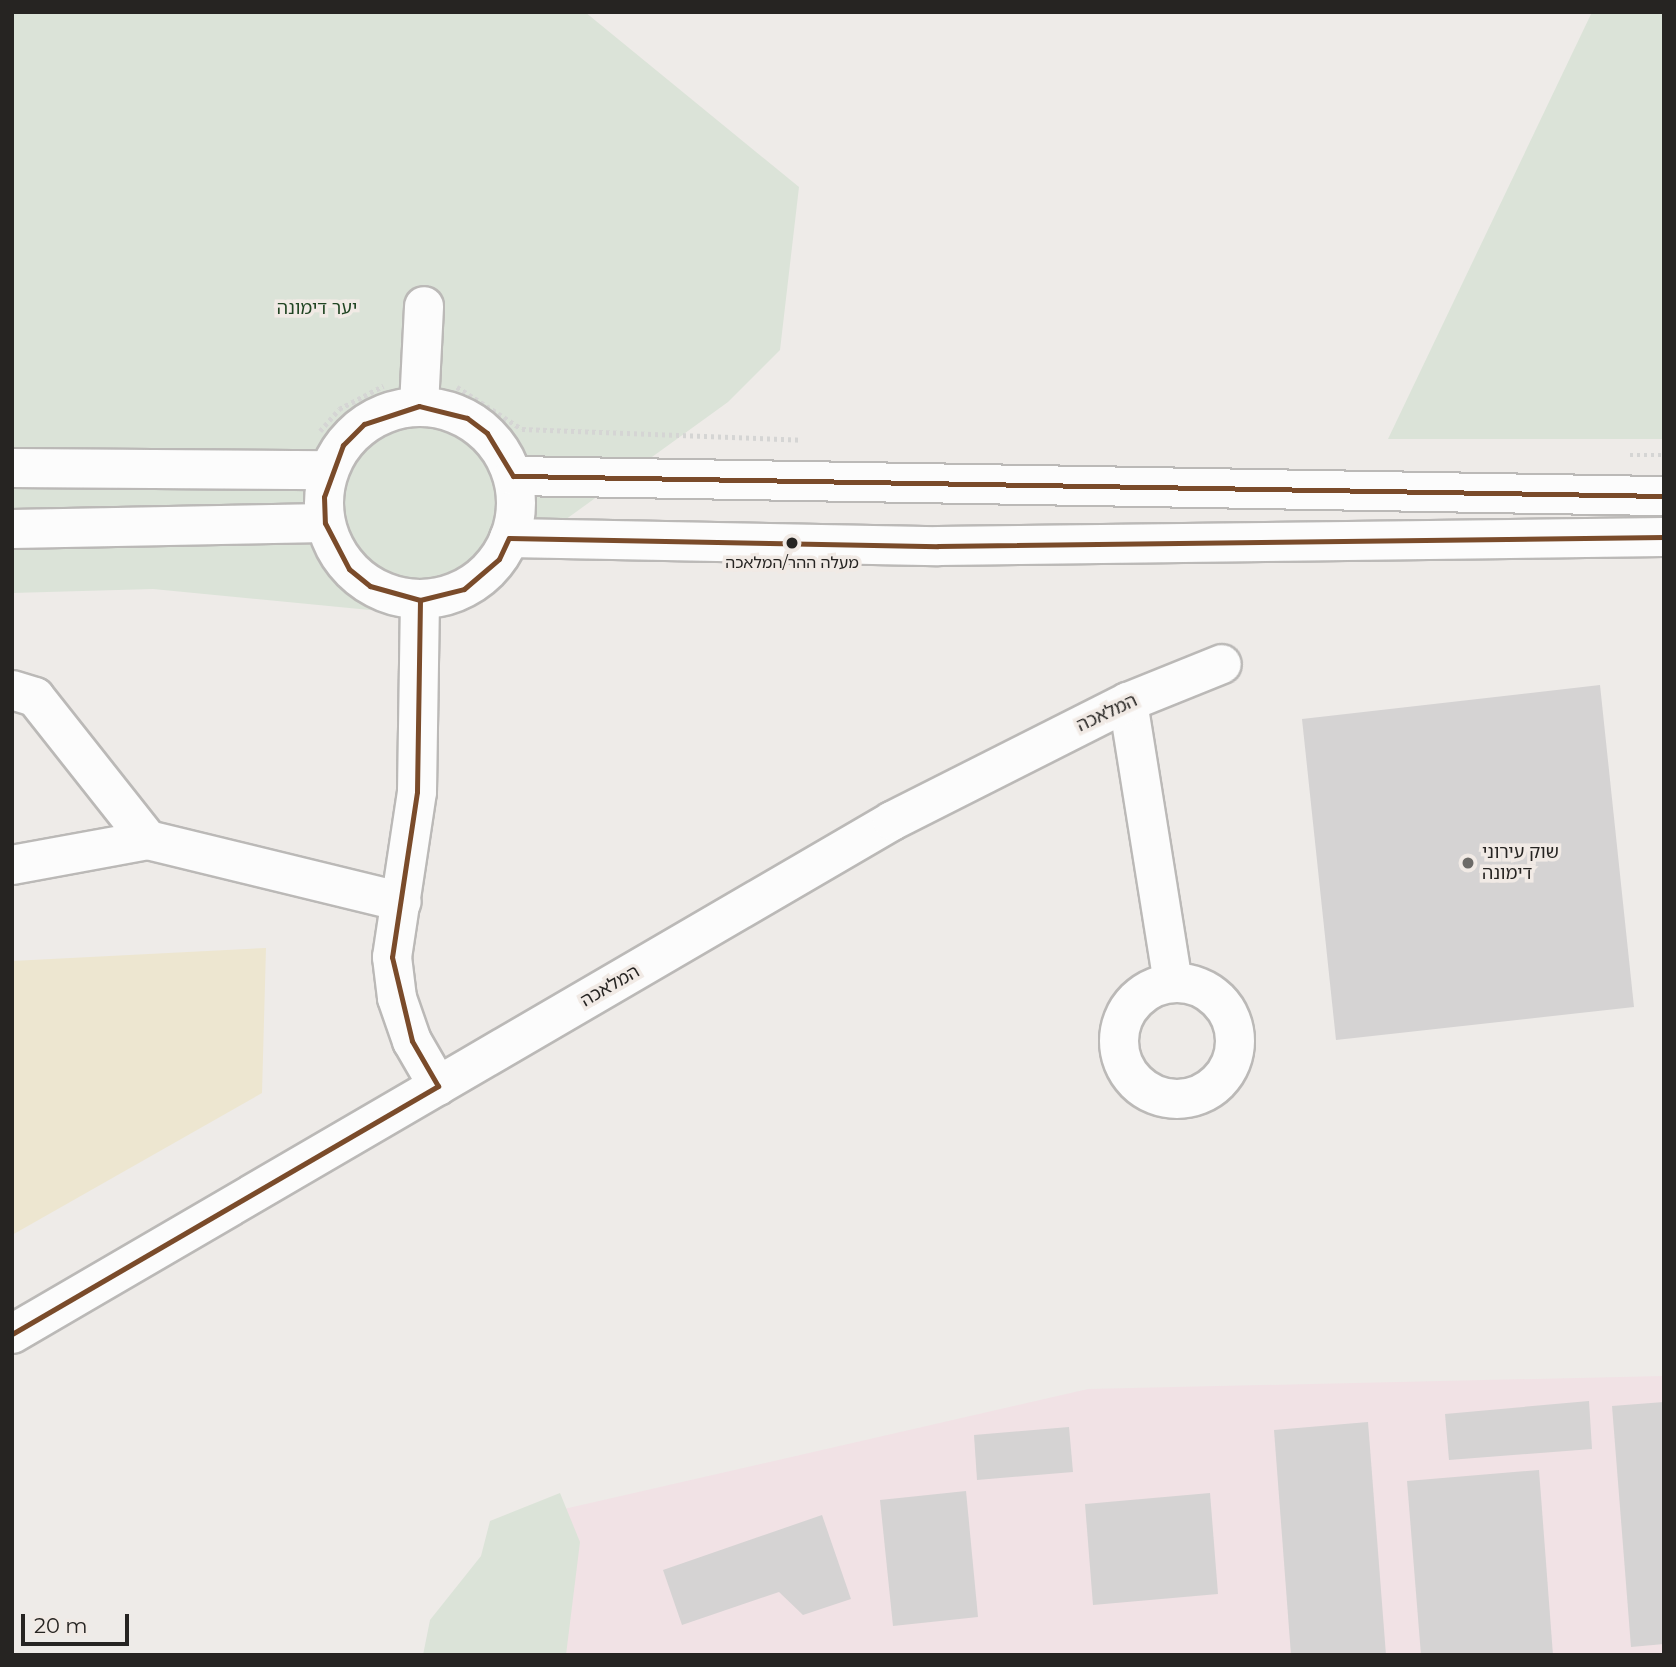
<!DOCTYPE html>
<html>
<head>
<meta charset="utf-8">
<style>
	body { margin:0 }
	#map { position:relative; width:1676px; height:1667px; overflow:hidden; background:#eeebe8; font-family:Montserrat,"Noto Sans Hebrew",sans-serif }
	div>[style] { position:absolute }
	[style*='--x'] { left:calc(var(--x)*1px); top:calc(var(--y)*1px); width:calc(var(--w)*1px); rotate:calc(var(--a)*1deg) }
	.industrial>* { inset:0; background:#f1e2e5 }
	.green>* { inset:0; background:#dbe3d8 }
	.sand>* { inset:0; background:#ede6d0 }
	.building>* { inset:0; background:#d5d3d3 }
	.path>* { height:4.5px; margin-top:-2.25px; transform-origin:0; background:repeating-linear-gradient(90deg,#d5d5d4 0 3.5px,transparent 0 7px) }
	.roads { filter:drop-shadow(2px 0 #bbb9b7) drop-shadow(-2px 0 #bbb9b7) drop-shadow(0 2px #bbb9b7) drop-shadow(0 -2px #bbb9b7) }
	.minor>* { height:38px; margin:-19px; padding:0 19px; transform-origin:19px; border-radius:19px; background:#fcfcfc }
	.minor>.ring { margin:-19px; padding:0; box-sizing:content-box; background:none; border:38px solid #fcfcfc; border-radius:50% }
	.major>* { height:38px; margin:-19px; padding:0 19px; transform-origin:19px; border-radius:19px; background:#fcfcfc }
	.major>.ring { margin:-19px; padding:0; box-sizing:content-box; background:none; border:38px solid #fcfcfc; border-radius:50% }
	.bus-1>* { height:5px; margin:-2.5px; padding:0 2.5px; transform-origin:2.5px; border-radius:2.5px; background:#7a4b2a }
	.dots>* { width:19px; height:19px; translate:-50% -50%; box-sizing:border-box; border:4px solid #f1eae5; border-radius:50% }
	span { translate:-50% -50%; white-space:nowrap; text-align:center; line-height:1.15; -webkit-text-stroke:7px #f1eae5; paint-order:stroke }
	.bus-label { font-size:16px; color:#262422 }
	.park-label { font-size:18px; color:#214523 }
	.street-label { font-size:18px; color:#262422 }
	.poi-label { font-size:18px; color:#262422 }
	.left { translate:0 -50%; text-align:left }
	.frame { position:absolute; inset:0; border:14px solid #262422; pointer-events:none }
	.scale { position:absolute; left:21px; top:1614px; width:108px; height:32px; box-sizing:border-box; border:4px solid #262422; border-top:0; padding-left:9px; font-size:21px; line-height:24px; white-space:nowrap; color:#262422; -webkit-text-stroke:5px #f1eae5; paint-order:stroke }
</style>
</head>
<body>
<div id="map">
	<div class="industrial">
		<i style="clip-path:polygon(1664px 1376px,1664px 1655px,471px 1655px,529px 1517px,1088px 1389px)"></i>
	</div>
	<div class="green">
		<i style="clip-path:polygon(12px 12px,585px 12px,799px 187px,780px 350px,728px 402px,558px 525px,370px 610px,153px 589px,12px 593px)"></i>
		<i style="clip-path:polygon(1592px 12px,1664px 12px,1664px 439px,1388px 439px)"></i>
		<i style="clip-path:polygon(560px 1493px,580px 1542px,566px 1655px,423px 1655px,430px 1620px,481px 1556px,490px 1521px)"></i>
	</div>
	<div class="sand">
		<i style="clip-path:polygon(266px 948px,262px 1093px,12px 1235px,12px 961px)"></i>
	</div>
	<div class="building">
		<i style="clip-path:polygon(1600px 685px,1634px 1007px,1336px 1040px,1302px 719px)"></i>
		<i style="clip-path:polygon(1589px 1401px,1592px 1449px,1449px 1460px,1445px 1414px)"></i>
		<i style="clip-path:polygon(1664px 1402px,1664px 1644px,1631px 1647px,1612px 1406px)"></i>
		<i style="clip-path:polygon(1368px 1422px,1386px 1655px,1291px 1655px,1274px 1430px)"></i>
		<i style="clip-path:polygon(1069px 1427px,1073px 1472px,977px 1480px,974px 1435px)"></i>
		<i style="clip-path:polygon(1539px 1470px,1553px 1655px,1421px 1655px,1407px 1481px)"></i>
		<i style="clip-path:polygon(966px 1491px,978px 1617px,893px 1626px,880px 1500px)"></i>
		<i style="clip-path:polygon(1210px 1493px,1218px 1594px,1093px 1605px,1085px 1504px)"></i>
		<i style="clip-path:polygon(822px 1515px,851px 1599px,803px 1615px,779px 1592px,682px 1625px,663px 1570px)"></i>
	</div>
	<div class="path">
		<i style="--x:457;--y:387;--w:77;--a:32.9"></i>
		<i style="--x:522;--y:429;--w:280;--a:2.2"></i>
		<i style="--x:320;--y:431;--w:29;--a:-49"></i>
		<i style="--x:339;--y:409;--w:50;--a:-27.6"></i>
		<i style="--x:1630;--y:455;--w:34;--a:0"></i>
	</div>
	<div class="roads">
		<div class="minor">
			<i style="--x:419;--y:406;--w:100;--a:-87.1"></i>
			<i style="--x:420;--y:600;--w:192;--a:90.9"></i>
			<i style="--x:417;--y:792;--w:167;--a:98.6"></i>
			<i style="--x:392;--y:957;--w:41;--a:83"></i>
			<i style="--x:397;--y:998;--w:46;--a:70.8"></i>
			<i style="--x:412;--y:1041;--w:52;--a:60"></i>
			<i style="--x:12;--y:690;--w:24;--a:17"></i>
			<i style="--x:35;--y:697;--w:182;--a:51.7"></i>
			<i style="--x:1128;--y:702;--w:284;--a:80.9"></i>
			<i style="--x:12;--y:865;--w:138;--a:-10.4"></i>
			<i style="--x:148;--y:840;--w:261;--a:13.7"></i>
			<i class="ring" style="left:1119px;top:983px;width:78px;height:78px"></i>
			<i style="--x:12;--y:1334;--w:1019;--a:-30.24"></i>
			<i style="--x:892;--y:821;--w:264;--a:-26.8"></i>
			<i style="--x:1128;--y:702;--w:101;--a:-22"></i>
		</div>
		<div class="major">
			<i class="ring" style="left:324px;top:407px;width:154px;height:154px"></i>
			<i style="--x:12;--y:468;--w:317;--a:0.4"></i>
			<i style="--x:513;--y:476;--w:1151;--a:1"></i>
			<i style="--x:12;--y:529;--w:313;--a:-1.1"></i>
			<i style="--x:509;--y:538;--w:429;--a:1.1"></i>
			<i style="--x:938;--y:546;--w:726;--a:-0.71"></i>
		</div>
	</div>
	<div class="bus-1">
		<i style="--x:1664;--y:496;--w:1151;--a:-179"></i>
		<i style="--x:513;--y:476;--w:50;--a:-121.2"></i>
		<i style="--x:487;--y:433;--w:25;--a:-143"></i>
		<i style="--x:467;--y:418;--w:49;--a:-166"></i>
		<i style="--x:419;--y:406;--w:58;--a:161.9"></i>
		<i style="--x:364;--y:424;--w:30;--a:135"></i>
		<i style="--x:343;--y:445;--w:55;--a:110.1"></i>
		<i style="--x:324;--y:497;--w:26;--a:88"></i>
		<i style="--x:325;--y:523;--w:52;--a:62.4"></i>
		<i style="--x:349;--y:569;--w:27;--a:39"></i>
		<i style="--x:370;--y:586;--w:52;--a:15.6"></i>
		<i style="--x:420;--y:600;--w:45;--a:-14"></i>
		<i style="--x:464;--y:589;--w:46;--a:-40.6"></i>
		<i style="--x:499;--y:559;--w:23;--a:-65"></i>
		<i style="--x:509;--y:538;--w:429;--a:1.1"></i>
		<i style="--x:938;--y:546;--w:726;--a:-0.71"></i>
		<i style="--x:420;--y:600;--w:192;--a:90.9"></i>
		<i style="--x:417;--y:792;--w:167;--a:98.6"></i>
		<i style="--x:392;--y:957;--w:86;--a:76.6"></i>
		<i style="--x:412;--y:1041;--w:52;--a:60"></i>
		<i style="--x:12;--y:1334;--w:493;--a:-30.2"></i>
	</div>
	<div class="dots">
		<i style="left:792px;top:543px;background:#262422"></i>
		<i style="left:1468px;top:863px;background:#6c6a67"></i>
	</div>
	<div class="bus-label">
		<span style="left:792px;top:563px">מעלה ההר/המלאכה</span>
	</div>
	<div class="park-label">
		<span style="left:317px;top:308px">יער דימונה</span>
	</div>
	<div class="street-label">
		<span style="left:1107px;top:713px;rotate:-25deg">המלאכה</span>
		<span style="left:610px;top:986px;rotate:-30deg">המלאכה</span>
	</div>
	<div class="poi-label">
		<span class="left" style="left:1482px;top:863px">שוק עירוני<br>דימונה</span>
	</div>
	<div class="frame"></div>
	<div class="scale">20 m</div>
</div>
</body>
</html>
